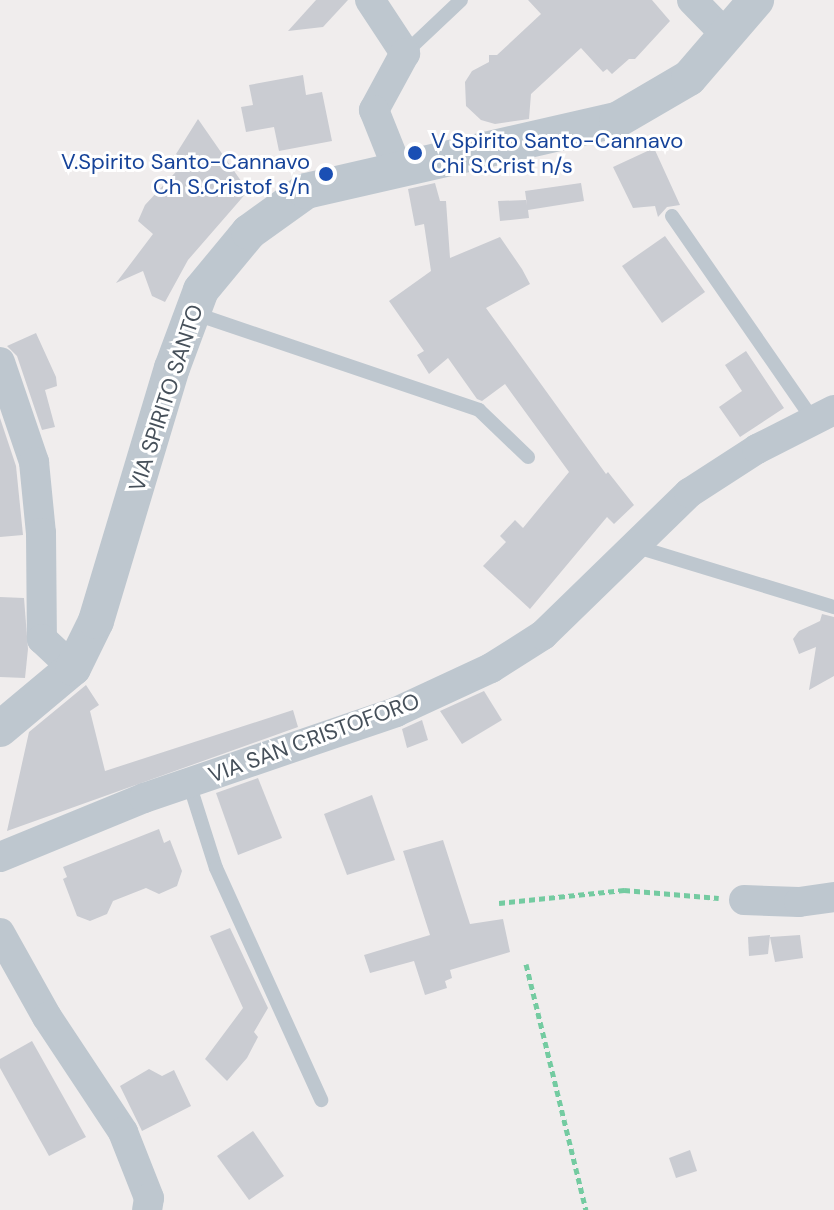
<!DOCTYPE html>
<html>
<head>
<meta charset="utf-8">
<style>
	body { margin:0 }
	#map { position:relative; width:834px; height:1210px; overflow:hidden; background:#f0eded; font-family:"DM Sans",sans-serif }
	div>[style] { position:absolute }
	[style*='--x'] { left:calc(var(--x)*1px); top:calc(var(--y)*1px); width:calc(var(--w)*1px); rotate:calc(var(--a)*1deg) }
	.building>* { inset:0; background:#caccd2 }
	.path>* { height:5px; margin-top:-2.5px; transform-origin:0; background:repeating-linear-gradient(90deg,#74cba1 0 6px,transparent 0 10px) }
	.service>* { height:14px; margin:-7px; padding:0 7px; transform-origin:7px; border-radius:7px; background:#bec7cf }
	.minor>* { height:30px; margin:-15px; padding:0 15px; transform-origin:15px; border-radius:15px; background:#bec7cf }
	.tertiary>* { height:36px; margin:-18px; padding:0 18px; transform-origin:18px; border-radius:18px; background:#bec7cf }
	.dots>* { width:22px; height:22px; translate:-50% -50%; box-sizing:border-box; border:4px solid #fff; border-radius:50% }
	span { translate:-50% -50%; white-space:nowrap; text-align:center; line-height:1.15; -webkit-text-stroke:6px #fff; paint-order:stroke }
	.transit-label { font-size:22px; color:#164399 }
	.left { translate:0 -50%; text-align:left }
	.right { translate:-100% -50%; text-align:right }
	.street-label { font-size:22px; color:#46505a }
</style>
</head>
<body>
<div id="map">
	<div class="building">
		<i style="clip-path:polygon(316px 0,348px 0,323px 27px,288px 31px)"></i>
		<i style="clip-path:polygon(528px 0,652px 0,670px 21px,635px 59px,629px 59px,612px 74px,607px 69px,603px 72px,581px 48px,531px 94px,529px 119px,495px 124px,481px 120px,466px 106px,465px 82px,472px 71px,489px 62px,489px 55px,497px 55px,541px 14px)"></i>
		<i style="clip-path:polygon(303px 75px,306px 95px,322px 92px,332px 141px,279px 151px,274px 127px,246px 132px,241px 107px,253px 105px,249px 85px)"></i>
		<i style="clip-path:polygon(198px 119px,248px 191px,188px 260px,165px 302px,152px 296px,143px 271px,116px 283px,153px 234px,138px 221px,145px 205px,185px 162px,176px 154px)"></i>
		<i style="clip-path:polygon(654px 148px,680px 205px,667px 207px,658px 217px,655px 206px,633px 208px,613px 167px)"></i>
		<i style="clip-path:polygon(435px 183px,440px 201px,446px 201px,450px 258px,500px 237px,522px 269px,530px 284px,486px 308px,606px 474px,608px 472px,634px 505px,614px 524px,607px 517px,530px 609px,483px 566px,506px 542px,500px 536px,515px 520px,523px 528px,569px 472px,505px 384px,482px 401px,477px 399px,448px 358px,429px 374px,417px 355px,424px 351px,389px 301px,431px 271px,424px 224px,415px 226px,408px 189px)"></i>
		<i style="clip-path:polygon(581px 183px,584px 201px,528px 210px,529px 218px,500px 221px,498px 201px,526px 200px,527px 205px,525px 191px)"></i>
		<i style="clip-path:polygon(665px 236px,705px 292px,662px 323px,622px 266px)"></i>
		<i style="clip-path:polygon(36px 333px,56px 377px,57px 386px,45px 390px,55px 427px,42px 430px,17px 356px,7px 346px)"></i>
		<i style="clip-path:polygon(746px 351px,784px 408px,740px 437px,719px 407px,742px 391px,725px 365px)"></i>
		<i style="clip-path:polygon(0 418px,16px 466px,23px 535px,0 537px)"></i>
		<i style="clip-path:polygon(0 597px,24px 598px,28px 649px,25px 678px,0 677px)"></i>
		<i style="clip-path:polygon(822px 614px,834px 617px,834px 676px,809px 690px,816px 647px,799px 654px,793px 639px,799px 631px,820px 621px)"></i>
		<i style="clip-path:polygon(86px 685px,99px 705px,90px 711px,105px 771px,293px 710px,298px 727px,7px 831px,29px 732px)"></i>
		<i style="clip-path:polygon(484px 691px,502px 720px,462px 744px,440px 711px)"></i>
		<i style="clip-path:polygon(422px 720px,428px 740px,407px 748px,402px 729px)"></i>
		<i style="clip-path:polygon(258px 778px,282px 838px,238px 855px,216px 793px)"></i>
		<i style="clip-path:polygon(372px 795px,395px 860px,347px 875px,324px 814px)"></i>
		<i style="clip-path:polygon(159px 829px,164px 843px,170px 840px,182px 871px,177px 886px,159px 894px,146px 888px,113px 901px,107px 914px,90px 921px,77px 916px,63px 879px,67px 877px,63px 867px)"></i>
		<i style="clip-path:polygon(443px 840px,470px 924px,503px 919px,510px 952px,450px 970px,452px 978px,445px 981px,447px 988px,425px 995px,414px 961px,370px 973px,364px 955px,430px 935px,403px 851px)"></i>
		<i style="clip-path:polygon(230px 928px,268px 1008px,254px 1032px,258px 1037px,247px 1058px,227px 1081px,205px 1059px,243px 1008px,210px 936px)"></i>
		<i style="clip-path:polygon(770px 935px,768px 954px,749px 956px,748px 937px)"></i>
		<i style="clip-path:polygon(800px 935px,803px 958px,775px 962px,770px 937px)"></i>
		<i style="clip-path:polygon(32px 1041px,86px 1137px,49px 1156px,0 1068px,0 1059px)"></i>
		<i style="clip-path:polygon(149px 1069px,162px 1076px,174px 1070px,191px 1106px,142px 1131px,120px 1086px)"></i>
		<i style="clip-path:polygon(253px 1131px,284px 1176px,249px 1200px,217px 1156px)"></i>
		<i style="clip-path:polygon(690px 1150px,697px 1171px,676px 1178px,669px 1158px)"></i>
	</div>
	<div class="path">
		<i style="--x:499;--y:903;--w:126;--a:-5.9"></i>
		<i style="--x:624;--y:890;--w:95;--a:4.8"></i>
		<i style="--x:526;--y:964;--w:253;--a:76.3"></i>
	</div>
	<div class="service">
		<i style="--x:405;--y:53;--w:77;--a:-43.4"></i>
		<i style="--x:672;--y:216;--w:248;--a:55.3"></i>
		<i style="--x:193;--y:313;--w:302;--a:18.7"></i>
		<i style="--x:479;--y:410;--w:68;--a:43.8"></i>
		<i style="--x:634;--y:546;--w:209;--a:17"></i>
		<i style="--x:189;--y:783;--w:89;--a:72.4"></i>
		<i style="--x:216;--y:868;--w:255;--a:65.6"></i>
	</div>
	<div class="minor">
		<i style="--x:370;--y:0;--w:64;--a:56.6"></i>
		<i style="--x:405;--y:53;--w:65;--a:118.5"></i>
		<i style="--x:374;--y:110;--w:65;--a:68.2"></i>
		<i style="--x:692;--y:0;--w:49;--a:45.8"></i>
		<i style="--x:0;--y:362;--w:106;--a:71.2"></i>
		<i style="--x:34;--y:462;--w:71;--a:84.4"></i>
		<i style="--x:41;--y:533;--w:106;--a:89.5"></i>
		<i style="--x:42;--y:639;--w:42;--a:43.1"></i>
		<i style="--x:0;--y:857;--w:156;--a:-22.3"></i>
		<i style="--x:144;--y:798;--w:266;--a:-18.8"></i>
		<i style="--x:396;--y:712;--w:105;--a:-24.9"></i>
		<i style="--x:491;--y:668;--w:62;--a:-32.4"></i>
		<i style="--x:543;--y:635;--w:204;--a:-44.2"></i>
		<i style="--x:689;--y:493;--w:81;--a:-32.9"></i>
		<i style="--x:757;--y:449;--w:86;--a:-26.9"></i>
		<i style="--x:744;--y:900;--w:55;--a:2.1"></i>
		<i style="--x:799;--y:902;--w:35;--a:-8"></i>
		<i style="--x:0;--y:933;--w:96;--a:60.8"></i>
		<i style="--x:47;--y:1017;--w:138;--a:56.5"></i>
		<i style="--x:123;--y:1132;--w:71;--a:68.5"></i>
		<i style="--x:149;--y:1198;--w:12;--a:99"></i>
	</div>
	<div class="tertiary">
		<i style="--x:0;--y:729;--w:95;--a:-39.9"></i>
		<i style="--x:73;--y:668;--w:52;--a:-63.9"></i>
		<i style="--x:96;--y:621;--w:264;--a:-73.3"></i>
		<i style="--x:172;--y:368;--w:83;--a:-69.6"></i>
		<i style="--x:201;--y:290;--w:75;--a:-50.4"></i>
		<i style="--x:249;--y:232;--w:70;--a:-35.7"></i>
		<i style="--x:306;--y:191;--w:319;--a:-12.9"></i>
		<i style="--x:617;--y:120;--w:83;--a:-30.3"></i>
		<i style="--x:689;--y:78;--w:103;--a:-49.3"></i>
	</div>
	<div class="dots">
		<i style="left:415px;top:153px;background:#1a4fb4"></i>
		<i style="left:326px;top:174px;background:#1a4fb4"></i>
	</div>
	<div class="transit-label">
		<span class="left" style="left:431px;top:153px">V Spirito Santo-Cannavo<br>Chi S.Crist n/s</span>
		<span class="right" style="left:310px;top:174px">V.Spirito Santo-Cannavo<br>Ch S.Cristof s/n</span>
	</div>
	<div class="street-label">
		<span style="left:166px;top:398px;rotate:-72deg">VIA SPIRITO SANTO</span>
		<span style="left:314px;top:738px;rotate:-20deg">VIA SAN CRISTOFORO</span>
	</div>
</div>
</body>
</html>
